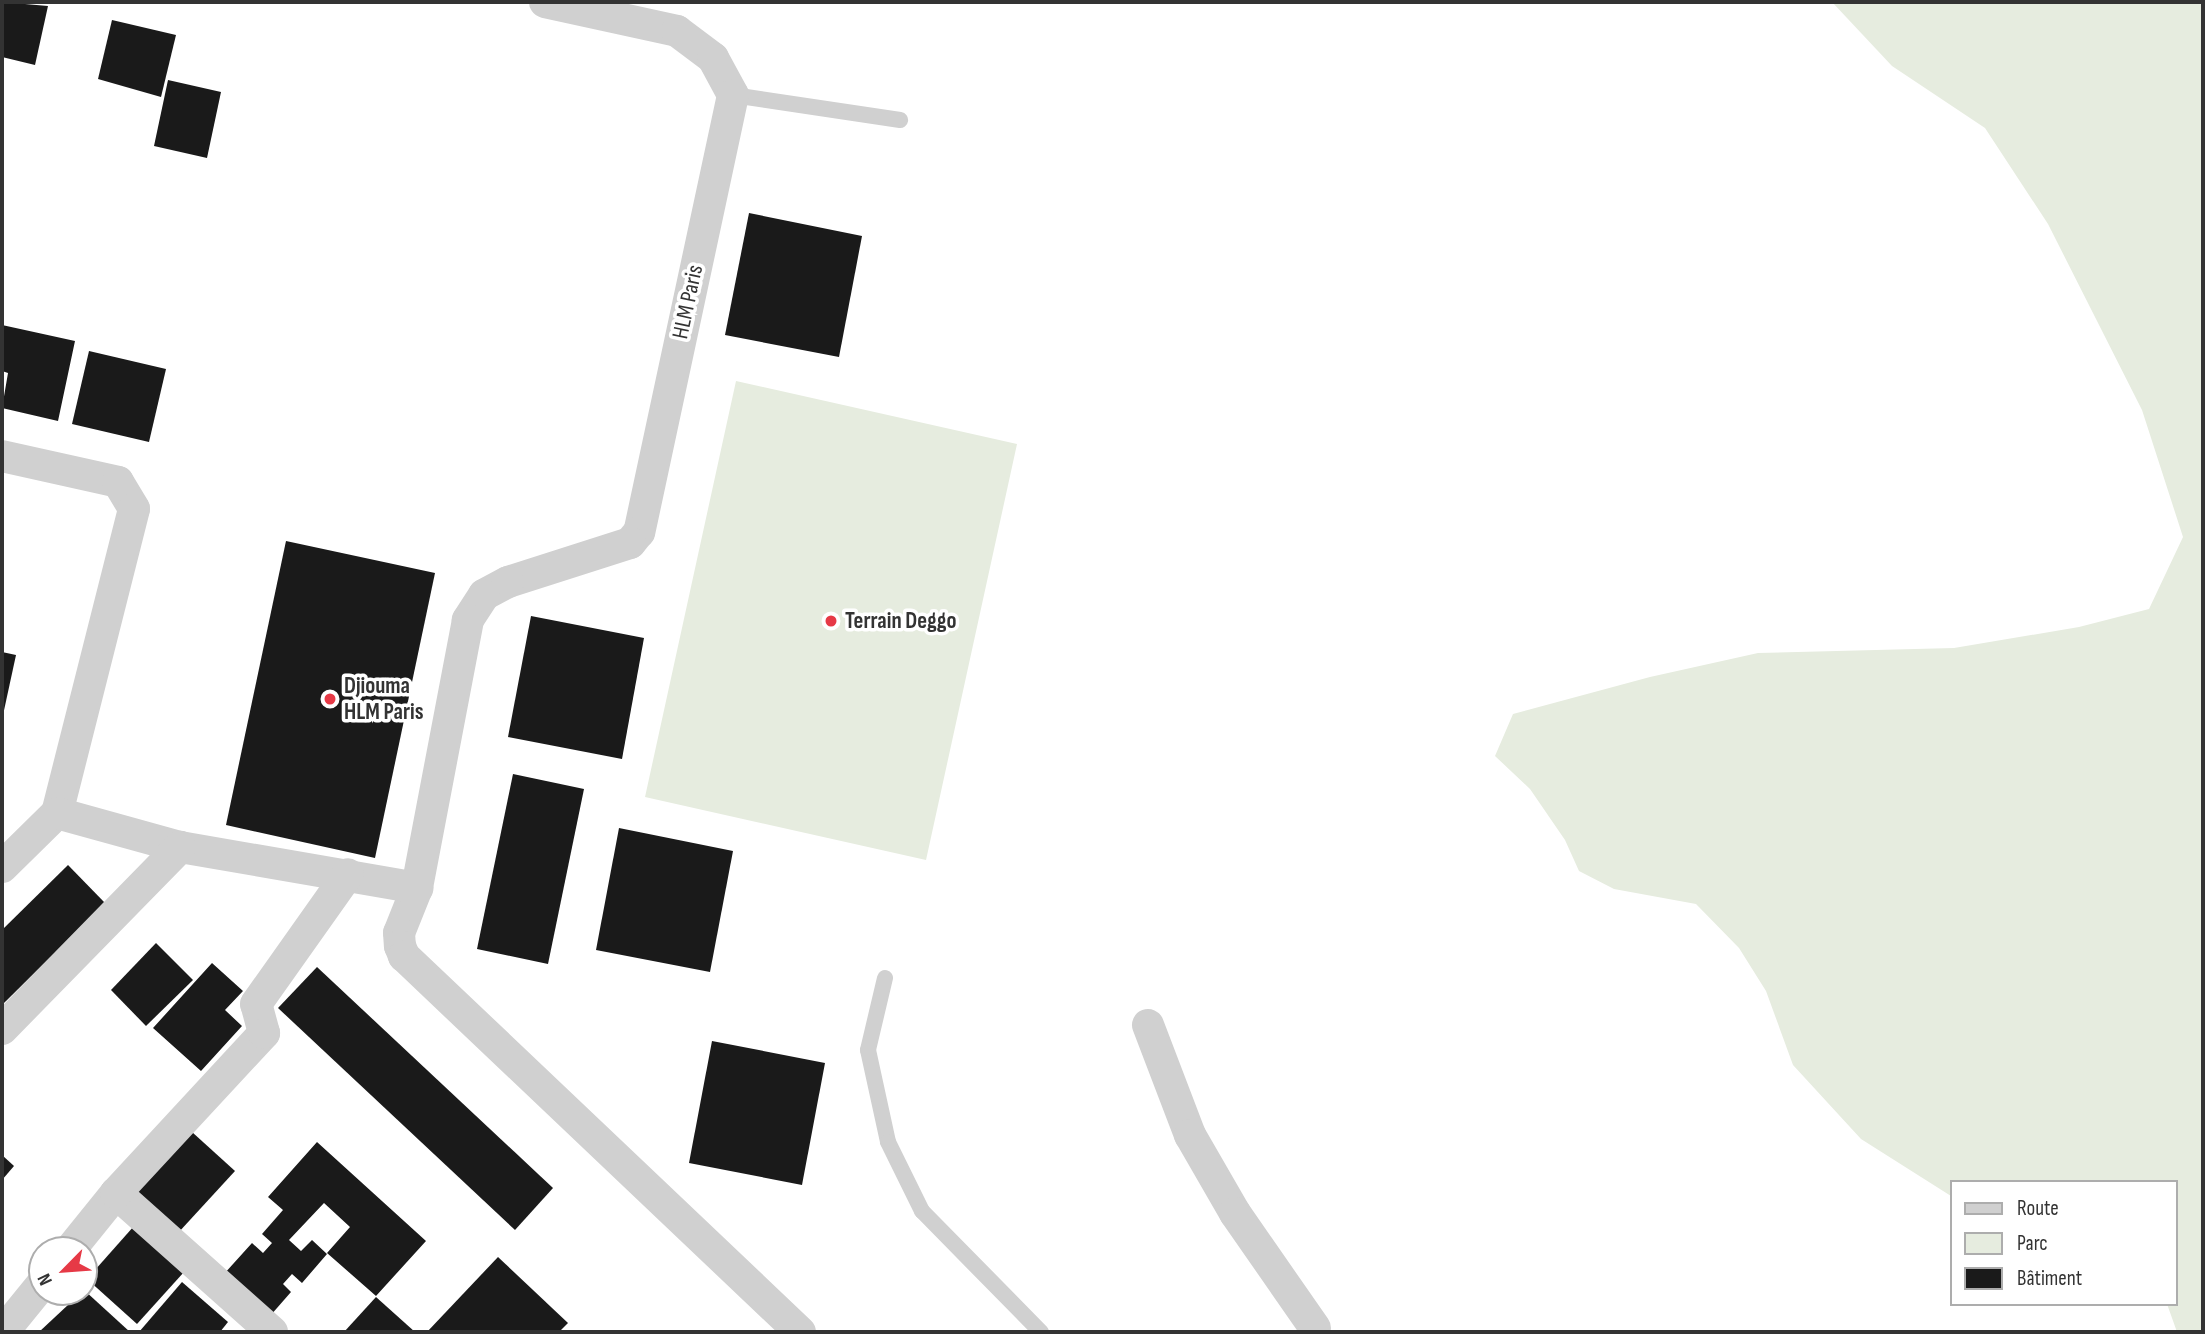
<!DOCTYPE html>
<html>
<head>
<meta charset="utf-8">
<style>
	body { margin:0 }
	#map { position:relative; width:2205px; height:1334px; overflow:hidden; background:#fff; font-family:"Sofia Sans Condensed",sans-serif }
	div>[style] { position:absolute }
	[style*='--x'] { left:calc(var(--x)*1px); top:calc(var(--y)*1px); width:calc(var(--w)*1px); rotate:calc(var(--a)*1deg) }
	.green>* { inset:0; background:#e6ecdf }
	.building>* { inset:0; background:#1a1a1a }
	.lane>* { height:16px; margin:-8px; padding:0 8px; transform-origin:8px; border-radius:8px; background:#d0d0d0 }
	.street>* { height:32px; margin:-16px; padding:0 16px; transform-origin:16px; border-radius:16px; background:#d0d0d0 }
	.dots>* { width:19px; height:19px; translate:-50% -50%; box-sizing:border-box; border:4px solid #fff; border-radius:50% }
	span { translate:-50% -50%; white-space:nowrap; text-align:center; line-height:1.15; -webkit-text-stroke:7px #fff; paint-order:stroke }
	.street-label { font-size:23px; color:#333 }
	.poi-label { font-size:23px; color:#333; font-weight:700 }
	.left { translate:0 -50%; text-align:left }
	.frame { position:absolute; inset:0; border:4px solid #333; pointer-events:none }
	.legend { position:absolute; left:1950px; top:1180px; width:228px; height:126px; box-sizing:border-box; background:#fff; border:2px solid #adadad; margin:0; padding:9px 12px; list-style:none; font-size:21px; color:#333 }
	.legend li { display:flex; align-items:center; gap:14px; height:35px }
	.legend b { width:35px; border:2px solid #adadad }
	.north { position:absolute; left:28px; top:1236px; width:70px; height:70px; box-sizing:border-box; background:#fff; border:2px solid #adadad; border-radius:50%; rotate:245deg; font-size:19px; font-weight:700; line-height:28px; text-align:center; color:#333 }
	.north::after { content:''; display:block; margin:auto; width:24px; height:32px; background:#e63946; clip-path:polygon(50% 0,100% 100%,50% 72%,0 100%) }
</style>
</head>
<body>
<div id="map">
	<div class="green">
		<i style="clip-path:polygon(1832px 2px,2203px 2px,2203px 1332px,2177px 1332px,2167px 1304px,2175px 1304px,2175px 1182px,1951px 1182px,1951px 1196px,1861px 1139px,1793px 1065px,1766px 991px,1739px 948px,1696px 904px,1614px 889px,1579px 871px,1565px 840px,1530px 789px,1495px 756px,1513px 714px,1650px 677px,1758px 653px,1954px 648px,2079px 627px,2149px 609px,2183px 537px,2142px 410px,2048px 224px,1985px 128px,1892px 66px)"></i>
		<i style="clip-path:polygon(736px 381px,1017px 444px,926px 860px,645px 797px)"></i>
	</div>
	<div class="building">
		<i style="clip-path:polygon(2px 2px,48px 6px,35px 65px,2px 57px)"></i>
		<i style="clip-path:polygon(112px 20px,176px 35px,161px 97px,98px 79px)"></i>
		<i style="clip-path:polygon(168px 80px,221px 92px,207px 158px,154px 146px)"></i>
		<i style="clip-path:polygon(749px 213px,862px 236px,839px 357px,725px 335px)"></i>
		<i style="clip-path:polygon(2px 325px,75px 341px,58px 421px,2px 408px,8px 373px,2px 371px)"></i>
		<i style="clip-path:polygon(89px 351px,166px 369px,149px 442px,72px 424px)"></i>
		<i style="clip-path:polygon(286px 541px,435px 573px,375px 858px,226px 825px)"></i>
		<i style="clip-path:polygon(531px 616px,644px 638px,622px 759px,508px 737px)"></i>
		<i style="clip-path:polygon(2px 652px,16px 655px,3px 715px,2px 715px)"></i>
		<i style="clip-path:polygon(513px 774px,584px 789px,548px 964px,477px 949px)"></i>
		<i style="clip-path:polygon(619px 828px,733px 851px,710px 972px,596px 950px)"></i>
		<i style="clip-path:polygon(68px 865px,105px 903px,2px 1005px,2px 930px)"></i>
		<i style="clip-path:polygon(156px 943px,193px 980px,146px 1026px,111px 990px)"></i>
		<i style="clip-path:polygon(212px 963px,243px 991px,225px 1010px,242px 1026px,201px 1071px,153px 1028px)"></i>
		<i style="clip-path:polygon(317px 967px,553px 1188px,515px 1230px,278px 1008px)"></i>
		<i style="clip-path:polygon(712px 1041px,825px 1063px,802px 1185px,689px 1163px)"></i>
		<i style="clip-path:polygon(192px 1132px,235px 1171px,178px 1233px,135px 1193px)"></i>
		<i style="clip-path:polygon(317px 1142px,426px 1241px,376px 1296px,327px 1253px,350px 1227px,324px 1203px,289px 1240px,301px 1251px,312px 1240px,327px 1254px,302px 1283px,292px 1274px,283px 1284px,291px 1292px,270px 1316px,224px 1274px,252px 1243px,263px 1253px,272px 1243px,262px 1234px,283px 1210px,268px 1197px)"></i>
		<i style="clip-path:polygon(2px 1155px,14px 1166px,2px 1180px)"></i>
		<i style="clip-path:polygon(134px 1226px,184px 1272px,137px 1324px,87px 1279px)"></i>
		<i style="clip-path:polygon(498px 1257px,568px 1323px,559px 1332px,427px 1332px)"></i>
		<i style="clip-path:polygon(182px 1282px,228px 1322px,220px 1332px,139px 1332px)"></i>
		<i style="clip-path:polygon(84px 1290px,130px 1332px,39px 1332px)"></i>
		<i style="clip-path:polygon(376px 1297px,415px 1332px,344px 1332px)"></i>
	</div>
	<div class="lane">
		<i style="--x:733;--y:95;--w:169;--a:8.5"></i>
		<i style="--x:885;--y:978;--w:74;--a:103.3"></i>
		<i style="--x:868;--y:1050;--w:94;--a:77.7"></i>
		<i style="--x:888;--y:1142;--w:77;--a:63.8"></i>
		<i style="--x:922;--y:1211;--w:170;--a:45.5"></i>
	</div>
	<div class="street">
		<i style="--x:545;--y:2;--w:135;--a:12.4"></i>
		<i style="--x:677;--y:31;--w:45;--a:36.9"></i>
		<i style="--x:713;--y:58;--w:42;--a:61.6"></i>
		<i style="--x:733;--y:95;--w:447;--a:102.1"></i>
		<i style="--x:639;--y:532;--w:14;--a:129"></i>
		<i style="--x:630;--y:543;--w:128;--a:162.3"></i>
		<i style="--x:508;--y:582;--w:27;--a:152"></i>
		<i style="--x:484;--y:595;--w:30;--a:123"></i>
		<i style="--x:468;--y:620;--w:273;--a:100.8"></i>
		<i style="--x:417;--y:888;--w:48;--a:111.8"></i>
		<i style="--x:399;--y:933;--w:13;--a:86"></i>
		<i style="--x:400;--y:946;--w:11;--a:68"></i>
		<i style="--x:404;--y:956;--w:546;--a:43.52"></i>
		<i style="--x:2;--y:456;--w:119;--a:12.6"></i>
		<i style="--x:118;--y:482;--w:31;--a:59"></i>
		<i style="--x:134;--y:509;--w:314;--a:104.2"></i>
		<i style="--x:2;--y:867;--w:77;--a:-44.5"></i>
		<i style="--x:57;--y:813;--w:128;--a:15.5"></i>
		<i style="--x:180;--y:847;--w:241;--a:9.8"></i>
		<i style="--x:1148;--y:1025;--w:118;--a:69.1"></i>
		<i style="--x:1190;--y:1135;--w:90;--a:60"></i>
		<i style="--x:1235;--y:1213;--w:140;--a:55.2"></i>
		<i style="--x:2;--y:1029;--w:255;--a:-45.6"></i>
		<i style="--x:116;--y:1193;--w:209;--a:41.7"></i>
		<i style="--x:70;--y:1250;--w:73;--a:-51.1"></i>
		<i style="--x:116;--y:1193;--w:218;--a:-47.2"></i>
		<i style="--x:264;--y:1033;--w:30;--a:-105"></i>
		<i style="--x:256;--y:1004;--w:159;--a:-54.7"></i>
		<i style="--x:3;--y:1332;--w:62;--a:-50.9"></i>
	</div>
	<div class="dots">
		<i style="left:831px;top:621px;background:#e63946"></i>
		<i style="left:330px;top:699px;background:#e63946"></i>
	</div>
	<div class="street-label">
		<span style="left:688px;top:302px;rotate:-78deg">HLM Paris</span>
	</div>
	<div class="poi-label">
		<span class="left" style="left:845px;top:621px">Terrain Deggo</span>
		<span class="left" style="left:344px;top:699px">Djiouma<br>HLM Paris</span>
	</div>
	<div class="frame"></div>
	<ul class="legend">
	<li><b style="height:9px;background:#d0d0d0"></b>Route</li>
	<li><b style="height:19px;background:#e6ecdf"></b>Parc</li>
	<li><b style="height:19px;background:#1a1a1a"></b>Bâtiment</li>
	</ul>
	<div class="north">N</div>
</div>
</body>
</html>
